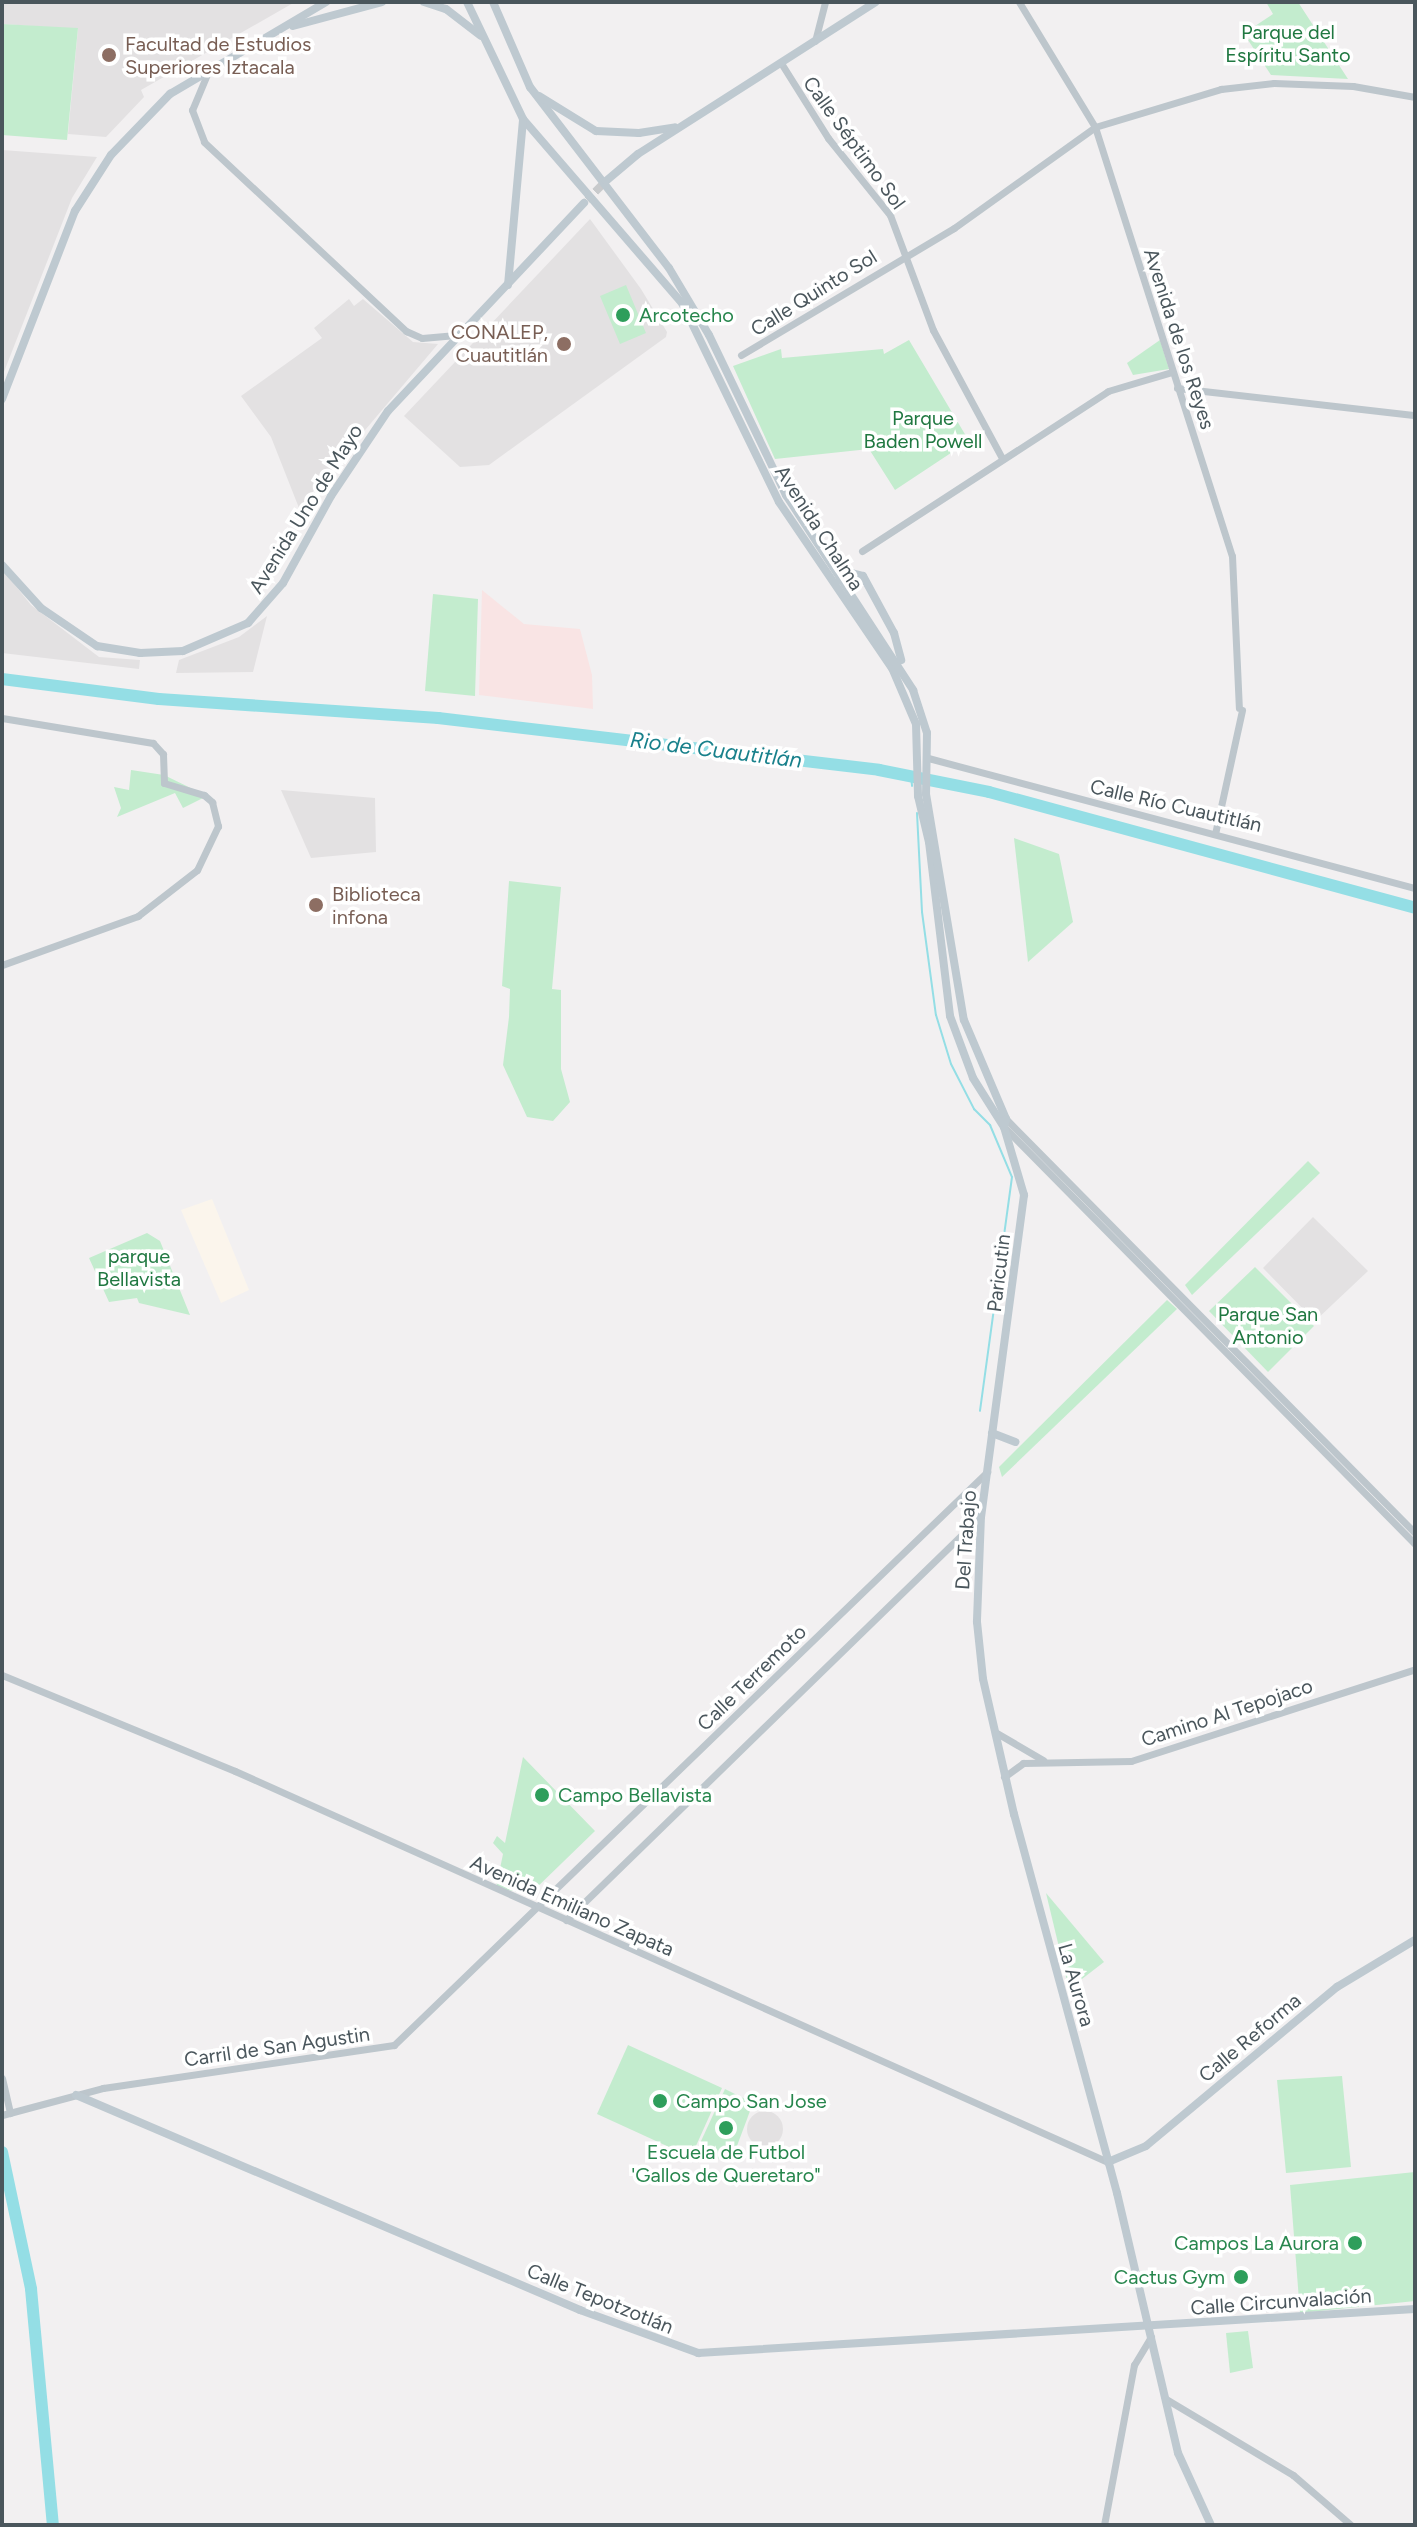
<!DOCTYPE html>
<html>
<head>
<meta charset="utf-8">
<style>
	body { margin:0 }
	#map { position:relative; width:1417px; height:2527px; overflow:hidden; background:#f2f0f1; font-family:Figtree,sans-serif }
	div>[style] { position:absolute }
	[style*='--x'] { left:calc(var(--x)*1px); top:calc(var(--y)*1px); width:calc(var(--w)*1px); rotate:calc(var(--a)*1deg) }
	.commercial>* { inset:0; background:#fbf5ec }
	.education>* { inset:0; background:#e3e1e2 }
	.round { border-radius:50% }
	.medical>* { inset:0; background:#f9e4e4 }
	.green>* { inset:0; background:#c3ecce }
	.stream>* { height:2px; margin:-1px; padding:0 1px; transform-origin:1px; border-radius:1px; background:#94dee5 }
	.river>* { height:12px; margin:-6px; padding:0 6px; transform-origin:6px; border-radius:6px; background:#94dee5 }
	.secondary-tunnel>* { height:8px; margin-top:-4px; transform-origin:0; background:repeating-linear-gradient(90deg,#c8cacc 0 8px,transparent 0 12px) }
	.tertiary>* { height:7px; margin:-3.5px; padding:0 3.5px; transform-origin:3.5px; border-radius:3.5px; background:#bdc6cc }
	.secondary>* { height:8px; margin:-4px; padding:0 4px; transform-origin:4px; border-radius:4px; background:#bec9d0 }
	.dots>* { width:22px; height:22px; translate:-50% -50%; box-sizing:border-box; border:4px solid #fff; border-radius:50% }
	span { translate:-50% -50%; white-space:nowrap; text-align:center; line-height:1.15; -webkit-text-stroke:7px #fff; paint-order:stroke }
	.park-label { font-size:20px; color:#207841 }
	.education-label { font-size:20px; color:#785e54 }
	.left { translate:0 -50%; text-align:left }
	.right { translate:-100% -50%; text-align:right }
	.street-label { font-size:20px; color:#4a565c }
	.leisure-label { font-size:20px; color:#27864d }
	.water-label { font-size:22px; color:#18808b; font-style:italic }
	.frame { position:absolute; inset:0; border:4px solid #4a565c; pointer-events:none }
</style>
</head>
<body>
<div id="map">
	<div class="commercial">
		<i style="clip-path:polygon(212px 1199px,249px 1290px,221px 1303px,181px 1210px)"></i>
	</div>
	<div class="education">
		<i style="clip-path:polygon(2px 2px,295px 2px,141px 90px,144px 97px,106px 137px,68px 134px,78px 29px,2px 24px)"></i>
		<i style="clip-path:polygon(2px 150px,97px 157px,72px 198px,2px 377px)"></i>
		<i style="clip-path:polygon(590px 219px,641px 289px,667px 332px,666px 337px,489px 465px,460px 467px,404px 416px)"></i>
		<i style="clip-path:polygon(349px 299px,354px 306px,363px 299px,413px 342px,438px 344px,299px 508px,271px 437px,241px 396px,322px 338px,314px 328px)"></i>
		<i style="clip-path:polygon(2px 569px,31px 605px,99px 657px,140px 660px,139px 669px,2px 653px)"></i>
		<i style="clip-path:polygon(267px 616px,253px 672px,176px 673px,179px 660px,239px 637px)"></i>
		<i style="clip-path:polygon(281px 790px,375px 798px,376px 852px,311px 858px)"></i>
		<i style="clip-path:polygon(1313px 1217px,1368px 1271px,1315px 1321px,1263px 1268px)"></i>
		<i class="round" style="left:747px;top:2111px;width:36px;height:36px"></i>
	</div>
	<div class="medical">
		<i style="clip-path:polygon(482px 590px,524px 624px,580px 629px,592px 675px,593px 709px,479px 695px)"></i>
	</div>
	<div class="green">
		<i style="clip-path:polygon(1266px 2px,1298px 2px,1348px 79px,1271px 75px,1248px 40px,1259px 33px,1255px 26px,1273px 14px)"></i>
		<i style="clip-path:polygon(2px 24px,78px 28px,67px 140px,2px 135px)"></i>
		<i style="clip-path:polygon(626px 285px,646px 333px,620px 344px,600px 296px)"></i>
		<i style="clip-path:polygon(909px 340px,969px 441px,895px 490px,869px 449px,775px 459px,733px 366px,781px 349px,782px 358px,883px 349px,884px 354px)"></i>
		<i style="clip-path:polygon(1160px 340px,1169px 369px,1133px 375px,1127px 363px)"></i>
		<i style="clip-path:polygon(433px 594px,478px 599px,475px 696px,425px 691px)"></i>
		<i style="clip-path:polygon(131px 770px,164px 775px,207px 796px,183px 808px,175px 793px,117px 817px,121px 808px,114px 787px,129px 790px)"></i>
		<i style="clip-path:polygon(1014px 838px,1059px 854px,1073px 922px,1028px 962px)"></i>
		<i style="clip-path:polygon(509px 881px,561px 887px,552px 989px,561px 990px,561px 1069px,570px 1102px,553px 1121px,527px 1117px,503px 1065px,509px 1017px,510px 989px,502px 986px)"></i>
		<i style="clip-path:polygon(1308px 1161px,1320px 1173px,1192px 1295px,1185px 1285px)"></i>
		<i style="clip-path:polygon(147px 1233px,160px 1241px,190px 1315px,139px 1303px,137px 1298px,109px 1302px,89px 1258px)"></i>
		<i style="clip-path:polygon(1255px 1267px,1314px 1326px,1268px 1372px,1209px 1311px)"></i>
		<i style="clip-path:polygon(1167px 1300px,1177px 1309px,1002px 1477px,999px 1467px)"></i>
		<i style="clip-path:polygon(523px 1757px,595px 1831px,530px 1894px,496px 1888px,503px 1854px,493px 1843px,497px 1836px,505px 1843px)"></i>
		<i style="clip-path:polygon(1046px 1893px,1104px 1962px,1069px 1989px)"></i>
		<i style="clip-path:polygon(628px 2045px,722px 2088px,691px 2157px,597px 2114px)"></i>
		<i style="clip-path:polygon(1342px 2076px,1351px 2167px,1286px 2173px,1277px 2080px)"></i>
		<i style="clip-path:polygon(725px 2089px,753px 2103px,731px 2162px,696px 2152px)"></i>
		<i style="clip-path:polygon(1415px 2172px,1415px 2301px,1300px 2313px,1290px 2185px)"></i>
		<i style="clip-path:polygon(1248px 2331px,1253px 2368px,1230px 2373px,1226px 2333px)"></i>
	</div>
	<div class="stream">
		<i style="--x:911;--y:776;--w:10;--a:84"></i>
		<i style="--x:917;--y:813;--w:99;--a:87.1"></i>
		<i style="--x:922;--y:912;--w:104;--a:82.3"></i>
		<i style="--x:936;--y:1015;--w:51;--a:73"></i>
		<i style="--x:951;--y:1064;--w:51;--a:62.9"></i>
		<i style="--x:974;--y:1109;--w:23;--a:45"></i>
		<i style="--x:990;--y:1125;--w:56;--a:67.1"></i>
		<i style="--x:1012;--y:1177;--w:236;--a:97.8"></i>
	</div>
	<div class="river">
		<i style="--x:2;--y:679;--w:158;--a:7.3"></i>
		<i style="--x:159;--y:699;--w:280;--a:3.9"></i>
		<i style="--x:438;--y:718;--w:444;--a:6.7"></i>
		<i style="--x:879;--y:770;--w:112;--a:11.3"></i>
		<i style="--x:989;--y:792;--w:442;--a:15.2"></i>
		<i style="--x:2;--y:2152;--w:140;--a:78"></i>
		<i style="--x:31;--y:2289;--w:237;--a:84.7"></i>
	</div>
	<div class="secondary-tunnel">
		<i style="--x:587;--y:200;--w:27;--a:-45"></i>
	</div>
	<div class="tertiary">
		<i style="--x:1019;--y:2;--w:146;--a:58.7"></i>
		<i style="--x:1095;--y:127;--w:450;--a:72.3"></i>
		<i style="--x:1232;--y:556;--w:152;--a:87.4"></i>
		<i style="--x:815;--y:41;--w:40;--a:-75.6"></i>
		<i style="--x:781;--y:63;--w:89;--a:57.9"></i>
		<i style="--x:828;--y:138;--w:99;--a:51.2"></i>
		<i style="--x:890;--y:215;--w:123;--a:69.5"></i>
		<i style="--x:933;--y:330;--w:145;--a:61.7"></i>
		<i style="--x:208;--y:72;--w:41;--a:112.8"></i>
		<i style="--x:192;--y:110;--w:34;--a:69"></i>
		<i style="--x:204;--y:142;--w:277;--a:43.1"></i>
		<i style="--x:406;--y:331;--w:17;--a:24"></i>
		<i style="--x:422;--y:338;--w:34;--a:-5"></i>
		<i style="--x:741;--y:355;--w:248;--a:-30.8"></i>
		<i style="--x:954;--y:228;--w:173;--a:-35.6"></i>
		<i style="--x:1095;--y:127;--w:132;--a:-16.8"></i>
		<i style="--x:1221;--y:89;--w:53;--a:-6.5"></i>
		<i style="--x:1274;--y:83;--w:79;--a:2.2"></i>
		<i style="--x:1353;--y:86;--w:63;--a:10.1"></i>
		<i style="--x:1177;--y:388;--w:240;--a:6.5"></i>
		<i style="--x:862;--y:551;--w:293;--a:-33"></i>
		<i style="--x:1108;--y:391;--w:67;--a:-16.5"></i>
		<i style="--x:2;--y:718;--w:153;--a:9.4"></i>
		<i style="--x:153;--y:743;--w:15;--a:48"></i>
		<i style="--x:163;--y:754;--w:29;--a:88"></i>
		<i style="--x:164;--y:783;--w:42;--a:16.7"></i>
		<i style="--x:204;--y:795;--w:11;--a:41"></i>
		<i style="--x:212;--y:802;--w:25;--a:76"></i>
		<i style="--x:218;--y:826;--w:49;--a:115.5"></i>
		<i style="--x:197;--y:870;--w:75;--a:142.1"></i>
		<i style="--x:138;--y:916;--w:145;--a:160.2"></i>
		<i style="--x:928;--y:758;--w:504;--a:14.95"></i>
		<i style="--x:1215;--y:834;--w:127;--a:-77.7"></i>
		<i style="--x:1006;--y:1119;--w:582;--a:45.35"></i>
		<i style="--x:1006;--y:1129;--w:583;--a:45.42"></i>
		<i style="--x:2;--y:1675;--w:252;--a:22.4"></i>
		<i style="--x:235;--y:1771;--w:957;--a:24.13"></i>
		<i style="--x:995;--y:1732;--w:56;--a:30.3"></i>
		<i style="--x:1004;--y:1777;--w:24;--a:-36"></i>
		<i style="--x:1023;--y:1763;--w:108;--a:-1.1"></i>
		<i style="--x:1131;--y:1761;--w:299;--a:-17.9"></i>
		<i style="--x:566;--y:1920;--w:579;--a:-44.23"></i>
		<i style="--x:2;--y:2078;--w:36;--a:77"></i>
		<i style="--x:2;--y:2115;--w:105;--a:-15"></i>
		<i style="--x:103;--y:2088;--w:294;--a:-8.4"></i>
		<i style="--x:394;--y:2045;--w:825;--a:-44.02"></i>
		<i style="--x:1166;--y:2399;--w:148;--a:30.9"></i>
		<i style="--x:1293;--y:2475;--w:77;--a:40.8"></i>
		<i style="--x:1104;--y:2525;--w:163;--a:-79.4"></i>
		<i style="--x:1134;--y:2365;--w:33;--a:-59"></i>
	</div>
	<div class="secondary">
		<i style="--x:424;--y:2;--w:23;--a:18"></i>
		<i style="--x:446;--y:9;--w:44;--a:37.6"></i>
		<i style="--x:467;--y:2;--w:130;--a:64.4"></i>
		<i style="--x:523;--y:119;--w:243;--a:49.2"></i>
		<i style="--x:682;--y:303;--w:221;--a:64"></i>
		<i style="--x:779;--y:502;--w:201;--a:55.8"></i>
		<i style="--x:892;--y:668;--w:61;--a:66.8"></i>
		<i style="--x:916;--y:724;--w:72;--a:88.4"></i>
		<i style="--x:918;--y:796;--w:47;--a:76.6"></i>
		<i style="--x:929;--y:842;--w:175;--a:83.1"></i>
		<i style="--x:950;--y:1016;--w:66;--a:69.6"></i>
		<i style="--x:973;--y:1078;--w:58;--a:57.7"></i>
		<i style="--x:1004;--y:1127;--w:71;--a:73.6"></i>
		<i style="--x:1024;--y:1195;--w:324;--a:97.6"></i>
		<i style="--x:981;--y:1516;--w:106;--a:92.2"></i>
		<i style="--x:977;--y:1622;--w:57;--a:84"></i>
		<i style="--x:983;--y:1679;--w:139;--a:77.1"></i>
		<i style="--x:1014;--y:1814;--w:393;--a:74.8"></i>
		<i style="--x:1117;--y:2193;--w:267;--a:76.8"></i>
		<i style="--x:1178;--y:2453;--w:79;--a:65.4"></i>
		<i style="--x:493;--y:2;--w:93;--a:66.5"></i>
		<i style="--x:530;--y:87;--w:228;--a:52.5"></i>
		<i style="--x:669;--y:268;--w:78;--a:59.2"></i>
		<i style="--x:709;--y:335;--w:178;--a:64.3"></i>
		<i style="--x:786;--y:495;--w:233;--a:56.9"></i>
		<i style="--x:913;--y:690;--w:45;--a:72"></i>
		<i style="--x:927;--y:733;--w:61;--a:90.9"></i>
		<i style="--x:926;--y:794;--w:229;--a:80.5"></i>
		<i style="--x:964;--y:1020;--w:108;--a:67"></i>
		<i style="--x:1006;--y:1119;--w:8;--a:104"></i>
		<i style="--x:293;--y:26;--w:92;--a:-15.1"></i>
		<i style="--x:539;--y:96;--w:67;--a:31.6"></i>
		<i style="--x:596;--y:131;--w:43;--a:2.7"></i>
		<i style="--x:639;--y:133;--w:36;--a:-9"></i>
		<i style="--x:606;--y:181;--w:42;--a:-40.2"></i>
		<i style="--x:638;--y:154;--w:282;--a:-32.6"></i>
		<i style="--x:508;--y:285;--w:166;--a:-84.8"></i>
		<i style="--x:2;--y:399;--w:202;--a:-68.8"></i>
		<i style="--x:75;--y:211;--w:67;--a:-57.3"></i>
		<i style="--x:111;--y:155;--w:85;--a:-46"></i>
		<i style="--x:170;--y:94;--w:181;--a:-30.5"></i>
		<i style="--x:2;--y:565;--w:58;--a:47.8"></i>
		<i style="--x:41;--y:608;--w:68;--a:34.2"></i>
		<i style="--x:97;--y:646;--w:44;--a:9.2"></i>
		<i style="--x:140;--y:653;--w:43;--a:-2.7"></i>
		<i style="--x:183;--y:651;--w:71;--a:-23.3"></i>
		<i style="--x:248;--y:623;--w:53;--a:-48.8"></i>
		<i style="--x:283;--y:583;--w:99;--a:-61.1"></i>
		<i style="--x:331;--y:496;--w:102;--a:-56.2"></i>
		<i style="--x:388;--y:411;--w:286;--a:-46.7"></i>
		<i style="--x:840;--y:579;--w:13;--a:-29"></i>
		<i style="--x:851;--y:573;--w:12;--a:14"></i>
		<i style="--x:863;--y:576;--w:65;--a:61.5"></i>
		<i style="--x:894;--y:633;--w:28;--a:75"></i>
		<i style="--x:992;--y:1433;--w:25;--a:21"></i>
		<i style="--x:76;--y:2095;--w:548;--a:23.1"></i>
		<i style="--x:580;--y:2310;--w:126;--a:20"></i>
		<i style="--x:698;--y:2353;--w:718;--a:-3.51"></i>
		<i style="--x:1108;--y:2162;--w:41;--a:-22.8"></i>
		<i style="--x:1146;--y:2146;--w:249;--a:-39.8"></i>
		<i style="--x:1337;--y:1987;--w:91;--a:-31.1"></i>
	</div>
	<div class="dots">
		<i style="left:109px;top:55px;background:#8d6e63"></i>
		<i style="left:623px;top:315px;background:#2e9e5b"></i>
		<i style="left:564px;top:344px;background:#8d6e63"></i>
		<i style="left:316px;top:905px;background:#8d6e63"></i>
		<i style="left:542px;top:1795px;background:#2e9e5b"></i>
		<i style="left:660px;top:2101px;background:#2e9e5b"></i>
		<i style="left:726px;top:2128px;background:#2e9e5b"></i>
		<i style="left:1355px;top:2243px;background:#2e9e5b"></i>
		<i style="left:1241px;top:2277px;background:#2e9e5b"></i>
	</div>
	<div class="park-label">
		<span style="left:1288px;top:44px">Parque del<br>Espíritu Santo</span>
		<span style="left:923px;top:430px">Parque<br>Baden Powell</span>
		<span style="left:139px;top:1268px">parque<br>Bellavista</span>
		<span style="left:1268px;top:1326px">Parque San<br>Antonio</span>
	</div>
	<div class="education-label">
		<span class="left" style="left:125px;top:56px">Facultad de Estudios<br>Superiores Iztacala</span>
		<span class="right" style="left:548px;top:344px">CONALEP,<br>Cuautitlán</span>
		<span class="left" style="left:332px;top:906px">Biblioteca<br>infona</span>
	</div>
	<div class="street-label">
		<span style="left:854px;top:143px;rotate:54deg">Calle Séptimo Sol</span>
		<span style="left:814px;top:293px;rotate:-32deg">Calle Quinto Sol</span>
		<span style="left:1179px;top:339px;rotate:72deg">Avenida de los Reyes</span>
		<span style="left:306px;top:509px;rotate:-58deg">Avenida Uno de Mayo</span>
		<span style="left:819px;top:528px;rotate:57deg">Avenida Chalma</span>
		<span style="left:1176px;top:806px;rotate:13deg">Calle Río Cuautitlán</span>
		<span style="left:999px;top:1273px;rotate:-83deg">Paricutin</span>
		<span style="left:966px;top:1540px;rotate:-86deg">Del Trabajo</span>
		<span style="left:752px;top:1678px;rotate:-44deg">Calle Terremoto</span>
		<span style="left:1227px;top:1713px;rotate:-18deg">Camino Al Tepojaco</span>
		<span style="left:572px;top:1906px;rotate:24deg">Avenida Emiliano Zapata</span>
		<span style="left:1076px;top:1985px;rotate:74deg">La Aurora</span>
		<span style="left:1250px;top:2038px;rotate:-40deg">Calle Reforma</span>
		<span style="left:277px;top:2047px;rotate:-8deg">Carril de San Agustin</span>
		<span style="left:600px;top:2299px;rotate:22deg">Calle Tepotzotlán</span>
		<span style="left:1281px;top:2302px;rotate:-4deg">Calle Circunvalación</span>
	</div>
	<div class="leisure-label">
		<span class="left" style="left:639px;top:315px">Arcotecho</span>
		<span class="left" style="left:558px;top:1795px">Campo Bellavista</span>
		<span class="left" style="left:676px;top:2101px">Campo San Jose</span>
		<span style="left:726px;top:2164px">Escuela de Futbol<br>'Gallos de Queretaro"</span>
		<span class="right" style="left:1339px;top:2243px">Campos La Aurora</span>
		<span class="right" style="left:1225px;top:2277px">Cactus Gym</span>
	</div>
	<div class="water-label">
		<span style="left:716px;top:750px;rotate:7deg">Rio de Cuautitlán</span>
	</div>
	<div class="frame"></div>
</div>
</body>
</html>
